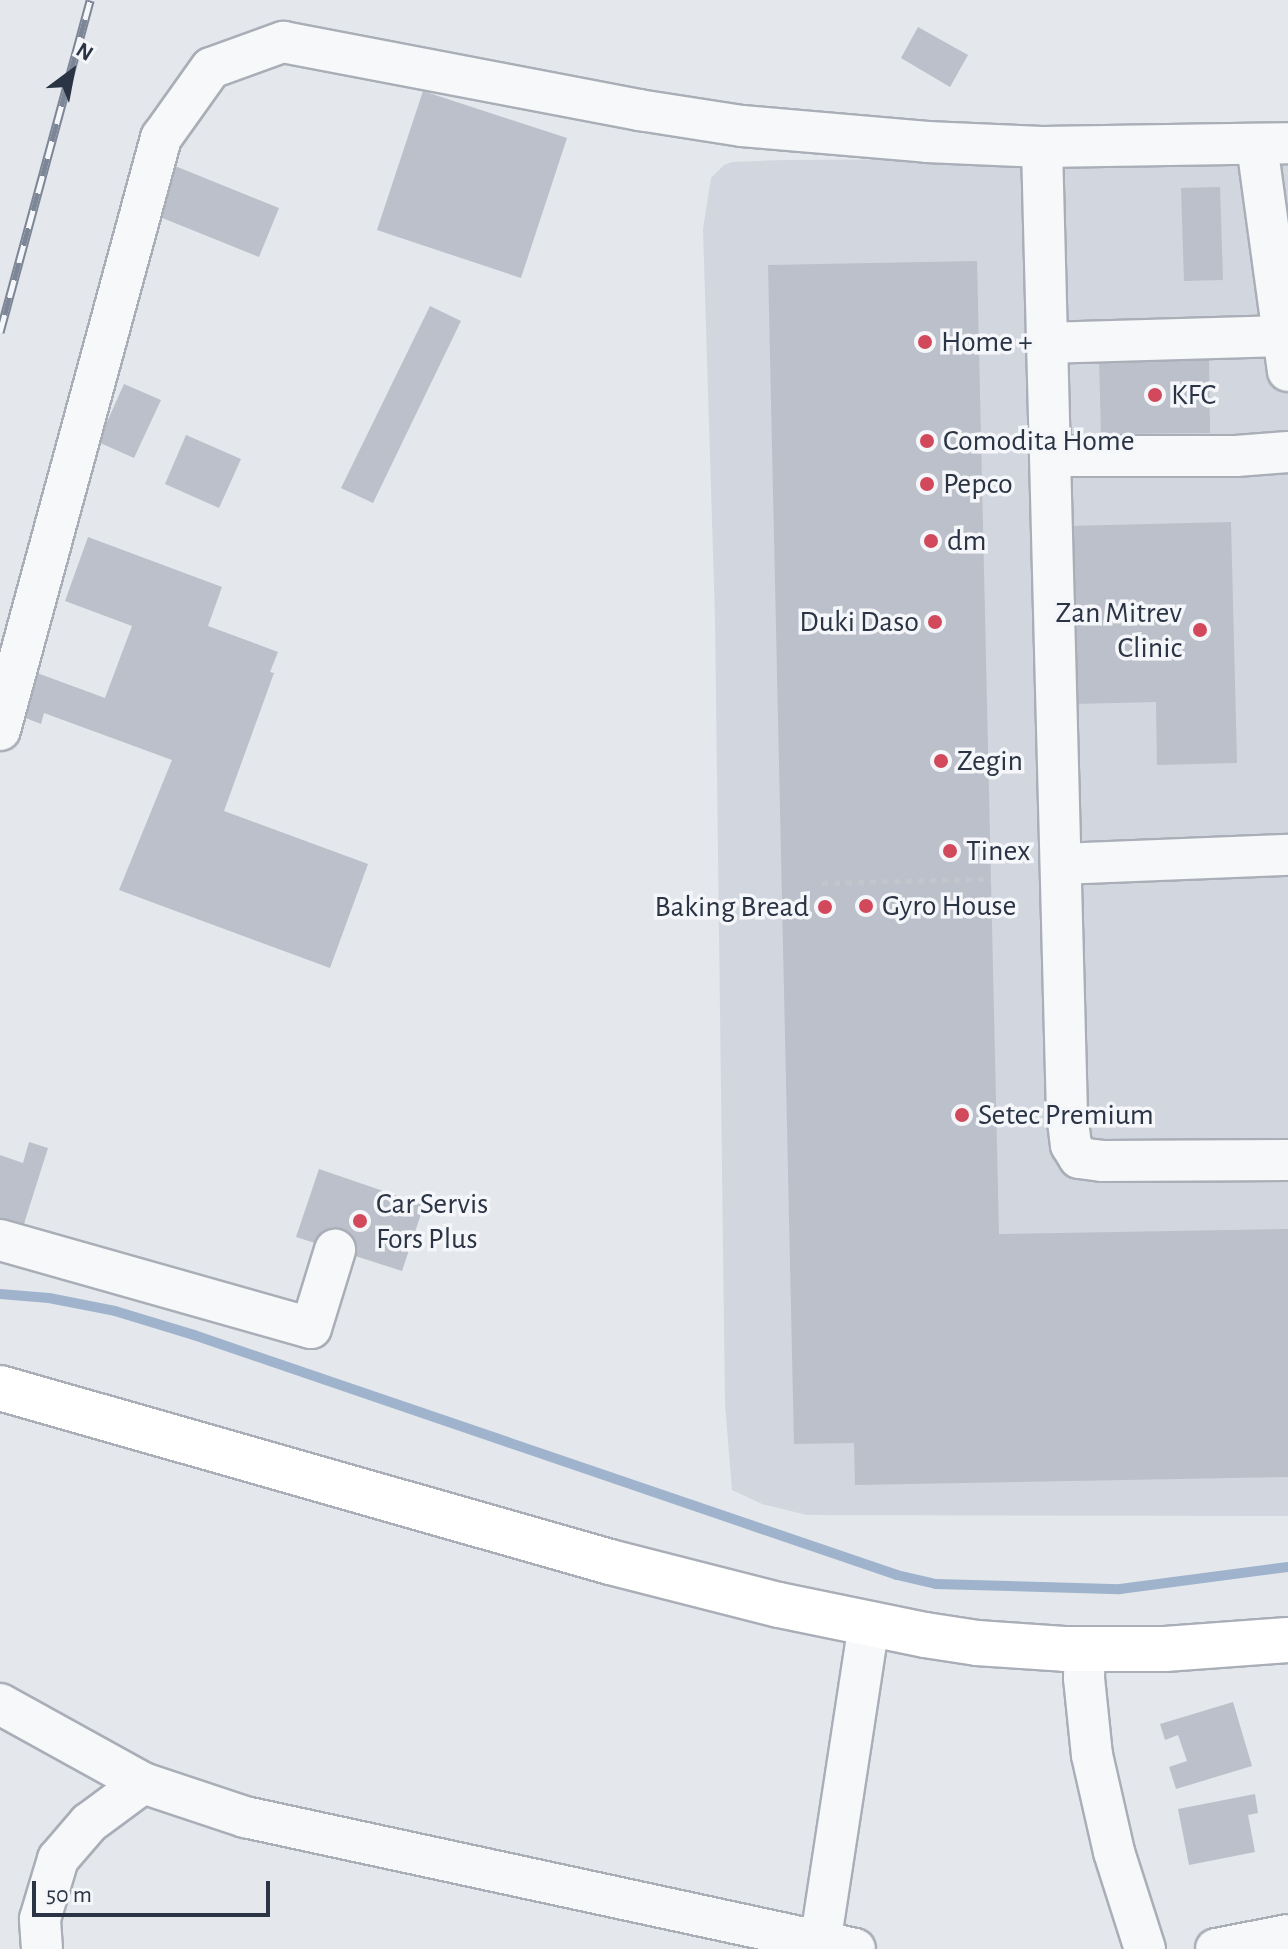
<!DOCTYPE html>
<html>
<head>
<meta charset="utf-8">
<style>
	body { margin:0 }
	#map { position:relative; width:1288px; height:1949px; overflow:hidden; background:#e4e7ec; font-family:"Alegreya Sans",sans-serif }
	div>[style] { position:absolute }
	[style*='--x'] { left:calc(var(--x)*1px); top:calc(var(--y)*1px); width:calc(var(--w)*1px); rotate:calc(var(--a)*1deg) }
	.built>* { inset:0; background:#d2d6de }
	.stream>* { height:10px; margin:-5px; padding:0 5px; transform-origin:5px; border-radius:5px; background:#9fb4cc }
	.building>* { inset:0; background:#bbc0ca }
	.path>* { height:5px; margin-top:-2.5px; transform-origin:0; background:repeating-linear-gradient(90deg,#c2c5cb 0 6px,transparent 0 12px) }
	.roads { filter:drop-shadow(2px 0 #a9aeb7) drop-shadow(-2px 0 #a9aeb7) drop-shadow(0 2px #a9aeb7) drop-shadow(0 -2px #a9aeb7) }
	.minor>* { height:40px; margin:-20px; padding:0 20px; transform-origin:20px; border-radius:20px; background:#f7f8fa }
	.major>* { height:44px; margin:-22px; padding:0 22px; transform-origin:22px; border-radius:22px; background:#fff }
	.rail>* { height:9px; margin-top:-4.5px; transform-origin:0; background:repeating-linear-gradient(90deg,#f4f6f9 0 18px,#7d8696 0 36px); box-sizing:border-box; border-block:2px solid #7d8696 }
	.dots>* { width:22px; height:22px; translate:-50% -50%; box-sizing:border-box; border:4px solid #f4f6f9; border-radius:50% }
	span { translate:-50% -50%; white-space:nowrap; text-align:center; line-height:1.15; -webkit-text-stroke:7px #f4f6f9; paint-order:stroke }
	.poi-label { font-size:30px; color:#2b3445 }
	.left { translate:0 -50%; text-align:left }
	.right { translate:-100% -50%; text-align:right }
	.north { position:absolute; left:32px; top:32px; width:80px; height:80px; -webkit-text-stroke:6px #f4f6f9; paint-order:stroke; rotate:32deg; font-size:22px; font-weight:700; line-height:32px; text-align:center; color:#2b3445 }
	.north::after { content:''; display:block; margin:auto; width:28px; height:36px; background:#2b3445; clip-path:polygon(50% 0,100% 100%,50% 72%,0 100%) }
	.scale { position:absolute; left:32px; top:1881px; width:238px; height:36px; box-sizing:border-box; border:4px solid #2b3445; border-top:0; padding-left:10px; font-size:24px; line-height:28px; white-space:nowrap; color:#2b3445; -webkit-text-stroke:6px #f4f6f9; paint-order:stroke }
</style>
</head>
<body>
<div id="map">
	<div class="built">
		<i style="clip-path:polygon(1288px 158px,1288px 1516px,807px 1515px,762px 1504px,732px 1490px,725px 1404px,715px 618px,703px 229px,711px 178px,724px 165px,732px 162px,784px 160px)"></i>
	</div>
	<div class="stream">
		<i style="--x:0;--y:1294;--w:49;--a:4.7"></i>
		<i style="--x:49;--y:1298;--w:67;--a:11.1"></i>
		<i style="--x:115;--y:1311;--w:83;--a:16.9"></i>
		<i style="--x:194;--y:1335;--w:743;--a:18.85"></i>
		<i style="--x:897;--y:1575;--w:40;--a:13"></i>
		<i style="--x:936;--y:1584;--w:184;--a:1.6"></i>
		<i style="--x:1120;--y:1589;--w:169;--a:-7.5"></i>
	</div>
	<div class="building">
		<i style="clip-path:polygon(918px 27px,968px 55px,950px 87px,901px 58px)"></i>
		<i style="clip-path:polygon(423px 91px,567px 138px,521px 278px,377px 230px)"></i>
		<i style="clip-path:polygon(170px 164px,279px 208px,259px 257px,150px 213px)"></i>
		<i style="clip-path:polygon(1220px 187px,1223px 280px,1184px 281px,1181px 188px)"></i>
		<i style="clip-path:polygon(977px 261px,999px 1234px,1288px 1229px,1288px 1477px,855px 1485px,854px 1443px,794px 1444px,768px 265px)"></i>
		<i style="clip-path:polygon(430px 306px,461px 321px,373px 503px,341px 488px)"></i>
		<i style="clip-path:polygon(1209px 355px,1210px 433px,1101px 434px,1099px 357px)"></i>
		<i style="clip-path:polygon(124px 384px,161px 400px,134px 458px,98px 442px)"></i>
		<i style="clip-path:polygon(186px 435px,241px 459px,219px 508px,165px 484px)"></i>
		<i style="clip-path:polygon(1231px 522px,1237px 763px,1157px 765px,1156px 702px,1074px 704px,1069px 526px)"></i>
		<i style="clip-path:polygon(88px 537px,222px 587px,208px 626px,278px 652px,270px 672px,274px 673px,224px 811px,368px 864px,330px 968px,119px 890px,172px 760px,44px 713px,41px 724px,13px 713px,29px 670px,105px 698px,132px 626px,65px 601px)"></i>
		<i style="clip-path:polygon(29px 1142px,48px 1148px,23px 1227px,0 1220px,0 1155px,23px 1163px)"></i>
		<i style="clip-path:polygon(319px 1169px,424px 1205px,402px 1271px,296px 1237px)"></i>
		<i style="clip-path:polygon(1233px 1702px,1252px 1766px,1176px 1789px,1169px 1767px,1187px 1761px,1178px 1735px,1165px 1740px,1160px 1724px)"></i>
		<i style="clip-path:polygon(1255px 1794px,1258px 1813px,1248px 1815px,1255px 1852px,1189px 1865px,1178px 1809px)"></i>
	</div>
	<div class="path">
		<i style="--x:822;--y:883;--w:169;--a:-1.4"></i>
	</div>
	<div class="roads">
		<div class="minor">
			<i style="--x:1257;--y:145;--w:228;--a:82.2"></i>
			<i style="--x:1042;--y:147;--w:966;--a:88.52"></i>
			<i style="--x:1067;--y:1113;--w:32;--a:83"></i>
			<i style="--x:1071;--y:1145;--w:15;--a:58"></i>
			<i style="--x:1079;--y:1158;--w:23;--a:7"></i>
			<i style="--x:1102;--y:1161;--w:186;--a:-0.3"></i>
			<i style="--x:1047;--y:343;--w:234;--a:-1.7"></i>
			<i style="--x:1050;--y:456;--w:186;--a:0"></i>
			<i style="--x:1236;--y:456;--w:52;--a:-4.4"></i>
			<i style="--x:0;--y:730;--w:614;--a:-74.79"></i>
			<i style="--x:161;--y:138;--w:86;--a:-54.5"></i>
			<i style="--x:211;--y:68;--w:77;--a:-19.9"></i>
			<i style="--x:283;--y:42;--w:362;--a:10.8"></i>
			<i style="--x:639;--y:110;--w:104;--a:8.8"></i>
			<i style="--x:742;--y:126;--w:186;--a:4.9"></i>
			<i style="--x:927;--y:142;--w:115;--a:2.5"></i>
			<i style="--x:1042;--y:147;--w:246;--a:-0.9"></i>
			<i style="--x:1061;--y:864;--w:227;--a:-2.3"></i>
			<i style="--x:0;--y:1240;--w:323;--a:15.8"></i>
			<i style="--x:311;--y:1328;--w:82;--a:-72.9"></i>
			<i style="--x:1085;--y:1649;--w:29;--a:92"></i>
			<i style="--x:1084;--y:1678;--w:77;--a:84.1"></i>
			<i style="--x:1092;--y:1755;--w:99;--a:77.2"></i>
			<i style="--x:1114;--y:1852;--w:102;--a:72.3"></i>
			<i style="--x:0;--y:1704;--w:163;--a:28.9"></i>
			<i style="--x:143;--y:1783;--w:108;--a:18.4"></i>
			<i style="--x:245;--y:1817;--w:624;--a:12.21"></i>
			<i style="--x:820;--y:1944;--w:324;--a:-81.3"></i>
			<i style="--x:42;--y:1949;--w:30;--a:-94"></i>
			<i style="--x:40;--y:1919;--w:63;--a:-73.3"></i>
			<i style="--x:58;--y:1859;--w:48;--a:-49.3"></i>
			<i style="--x:89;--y:1823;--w:67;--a:-36.5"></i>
			<i style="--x:1216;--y:1949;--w:73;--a:-11"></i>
		</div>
		<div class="major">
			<i style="--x:0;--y:1388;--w:634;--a:15.92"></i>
			<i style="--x:610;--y:1562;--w:174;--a:14.3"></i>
			<i style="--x:779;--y:1605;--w:149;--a:11.6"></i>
			<i style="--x:925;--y:1635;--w:53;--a:8.7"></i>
			<i style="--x:977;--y:1643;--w:87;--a:3.9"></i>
			<i style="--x:1064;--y:1649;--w:101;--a:0"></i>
			<i style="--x:1165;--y:1649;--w:123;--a:-4.2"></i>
		</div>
	</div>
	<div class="rail">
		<i style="--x:0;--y:332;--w:344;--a:-74.8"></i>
	</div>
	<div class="dots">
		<i style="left:925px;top:342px;background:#d1495b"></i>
		<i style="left:1155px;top:395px;background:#d1495b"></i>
		<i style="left:927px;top:441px;background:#d1495b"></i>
		<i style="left:927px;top:484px;background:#d1495b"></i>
		<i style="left:931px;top:541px;background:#d1495b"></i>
		<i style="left:935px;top:622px;background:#d1495b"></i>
		<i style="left:1200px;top:630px;background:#d1495b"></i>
		<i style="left:941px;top:761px;background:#d1495b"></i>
		<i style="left:950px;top:851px;background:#d1495b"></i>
		<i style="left:866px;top:906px;background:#d1495b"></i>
		<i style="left:825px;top:907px;background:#d1495b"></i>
		<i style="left:962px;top:1115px;background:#d1495b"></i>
		<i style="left:360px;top:1221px;background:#d1495b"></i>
	</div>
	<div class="poi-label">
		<span class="left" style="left:941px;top:342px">Home +</span>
		<span class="left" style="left:1171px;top:395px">KFC</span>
		<span class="left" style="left:943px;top:441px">Comodita Home</span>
		<span class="left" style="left:943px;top:484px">Pepco</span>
		<span class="left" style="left:947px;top:541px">dm</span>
		<span class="right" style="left:1182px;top:630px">Zan Mitrev<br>Clinic</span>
		<span class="right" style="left:919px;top:622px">Duki Daso</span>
		<span class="left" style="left:957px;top:761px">Zegin</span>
		<span class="left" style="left:966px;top:851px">Tinex</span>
		<span class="left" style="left:882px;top:906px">Gyro House</span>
		<span class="right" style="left:809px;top:907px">Baking Bread</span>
		<span class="left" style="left:978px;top:1115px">Setec Premium</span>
		<span class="left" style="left:376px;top:1221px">Car Servis<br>Fors Plus</span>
	</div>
	<div class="north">N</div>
	<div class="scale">50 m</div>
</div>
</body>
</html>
